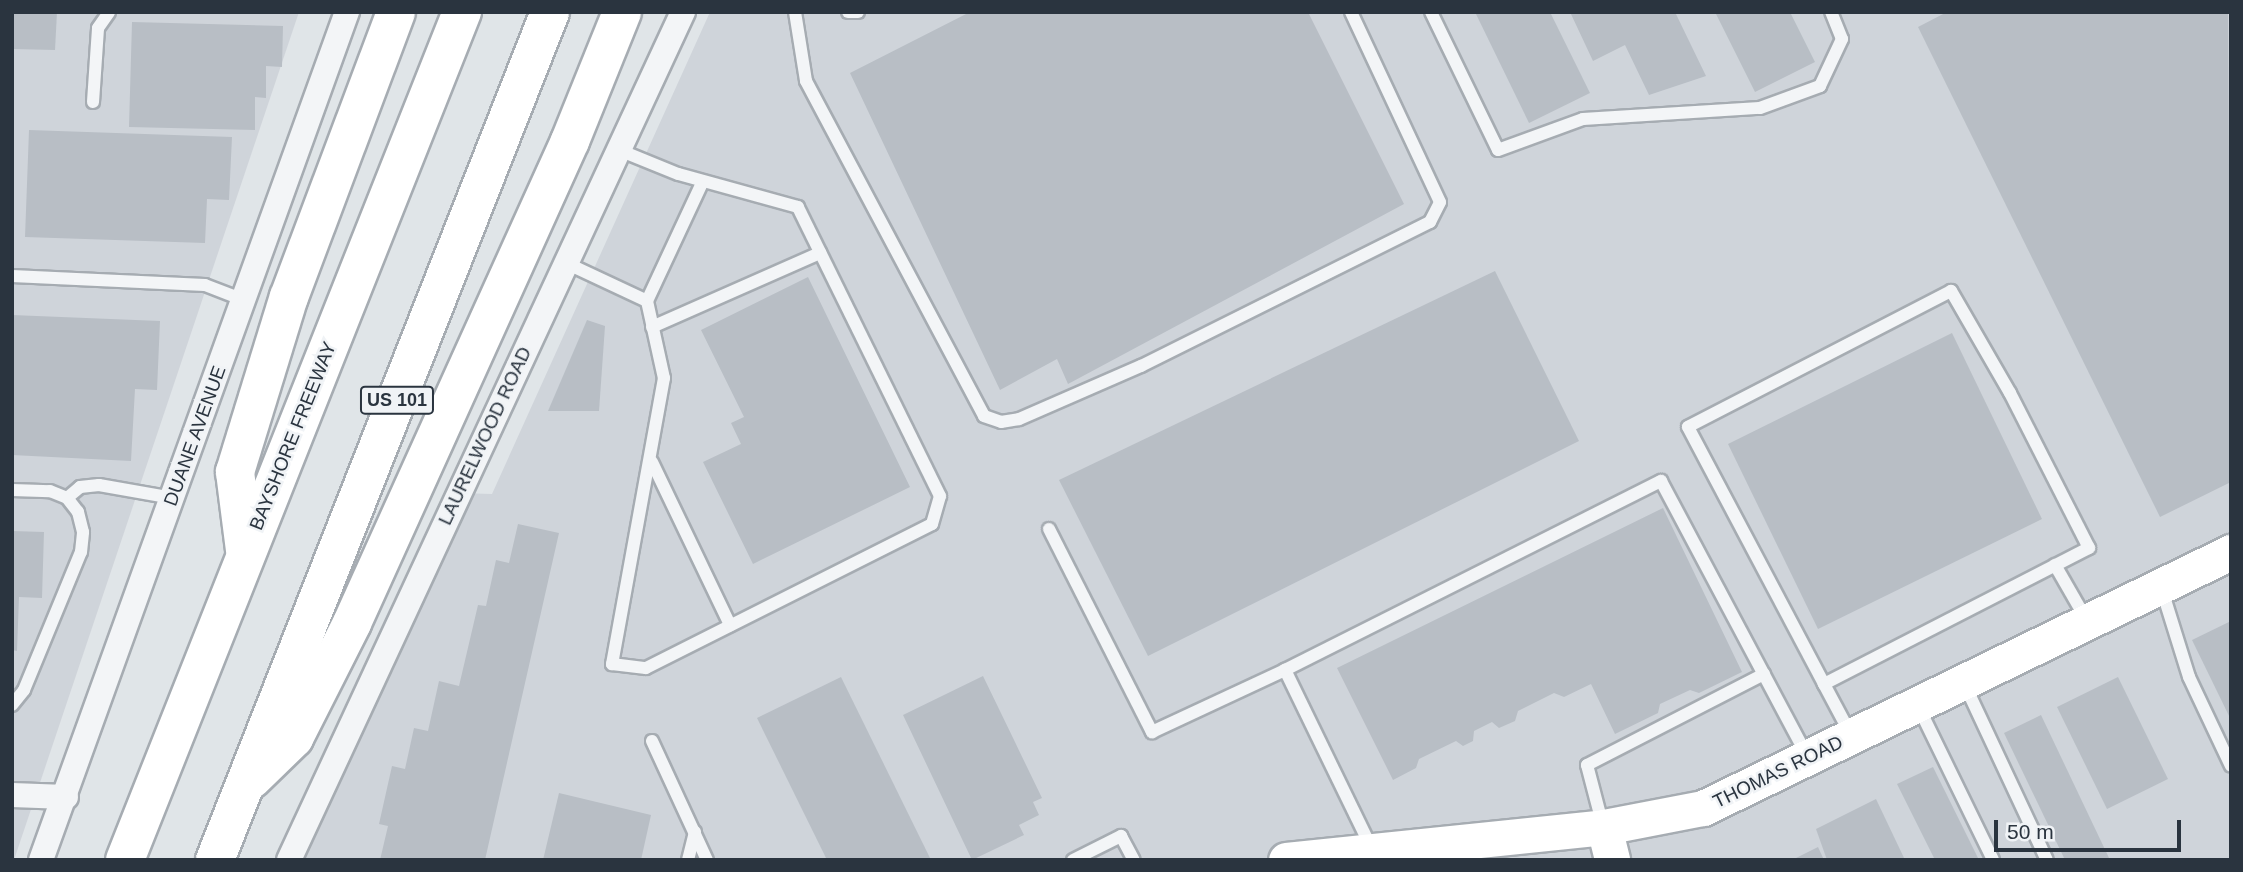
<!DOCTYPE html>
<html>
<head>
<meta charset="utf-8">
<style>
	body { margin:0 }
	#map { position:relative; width:2243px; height:872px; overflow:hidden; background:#e0e5e8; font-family:Helvetica,sans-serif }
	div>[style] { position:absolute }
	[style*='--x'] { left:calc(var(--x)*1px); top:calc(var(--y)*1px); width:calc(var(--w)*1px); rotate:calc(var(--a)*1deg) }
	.built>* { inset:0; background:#cfd4da }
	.building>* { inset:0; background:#b8bec5 }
	.roads { filter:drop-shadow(2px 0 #a6acb2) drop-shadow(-2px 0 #a6acb2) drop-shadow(0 2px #a6acb2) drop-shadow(0 -2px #a6acb2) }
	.lane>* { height:12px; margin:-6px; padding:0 6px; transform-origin:6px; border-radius:6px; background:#f3f5f7 }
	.street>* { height:24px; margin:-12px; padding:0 12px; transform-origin:12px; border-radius:12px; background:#f3f5f7 }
	.secondary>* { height:35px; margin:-17.5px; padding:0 17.5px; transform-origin:17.5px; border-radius:17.5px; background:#fff }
	.highway>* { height:38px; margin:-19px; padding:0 19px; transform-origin:19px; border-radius:19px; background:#fff }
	span { translate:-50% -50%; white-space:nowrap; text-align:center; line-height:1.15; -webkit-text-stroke:5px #f0f3f6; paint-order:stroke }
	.shield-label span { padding:2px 5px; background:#f0f3f6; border:2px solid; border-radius:5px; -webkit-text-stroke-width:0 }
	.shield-label { font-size:18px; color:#2a343f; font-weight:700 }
	.street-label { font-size:19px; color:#2a343f }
	.frame { position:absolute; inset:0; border:14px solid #2a343f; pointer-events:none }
	.scale { position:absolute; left:1994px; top:820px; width:187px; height:32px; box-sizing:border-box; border:4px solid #2a343f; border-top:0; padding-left:9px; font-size:21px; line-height:24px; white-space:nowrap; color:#2a343f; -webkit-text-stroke:5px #f0f3f6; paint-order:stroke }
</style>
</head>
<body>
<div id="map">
	<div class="built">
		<i style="clip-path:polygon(12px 12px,299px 12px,14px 860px,12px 860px)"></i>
		<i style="clip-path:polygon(710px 12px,2231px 12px,2231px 860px,289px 860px,458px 493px,492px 494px)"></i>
	</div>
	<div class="building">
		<i style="clip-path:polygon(12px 12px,57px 12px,55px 50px,12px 49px)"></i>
		<i style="clip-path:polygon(970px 12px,1308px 12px,1404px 204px,1068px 384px,1057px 359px,1000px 390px,850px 73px)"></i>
		<i style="clip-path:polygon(1475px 12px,1550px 12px,1590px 93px,1529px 123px)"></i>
		<i style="clip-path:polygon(1570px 12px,1675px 12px,1706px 76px,1649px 95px,1625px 45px,1593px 61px)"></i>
		<i style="clip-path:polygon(1715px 12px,1790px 12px,1815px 62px,1755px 92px)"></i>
		<i style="clip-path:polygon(1947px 12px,2228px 12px,2231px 482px,2160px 517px,1918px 27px)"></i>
		<i style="clip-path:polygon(132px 22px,283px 26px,282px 67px,266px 66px,266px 98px,255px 97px,255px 130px,129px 127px)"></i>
		<i style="clip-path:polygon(29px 130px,232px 137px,229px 200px,207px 199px,205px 243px,25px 237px)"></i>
		<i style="clip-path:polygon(1495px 271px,1579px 441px,1148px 656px,1059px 480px)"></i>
		<i style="clip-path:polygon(808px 277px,910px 487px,753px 564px,703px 462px,741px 444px,731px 423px,744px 417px,701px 330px)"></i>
		<i style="clip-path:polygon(12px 315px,160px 321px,157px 390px,135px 389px,131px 461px,12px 455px)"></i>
		<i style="clip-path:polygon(587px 320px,605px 326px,599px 411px,548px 411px)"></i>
		<i style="clip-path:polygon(1952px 333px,2042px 519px,1818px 629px,1728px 444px)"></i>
		<i style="clip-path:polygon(1663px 508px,1742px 672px,1699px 693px,1690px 690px,1660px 704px,1658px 713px,1615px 734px,1591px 684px,1564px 697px,1554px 693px,1518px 711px,1515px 721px,1499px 728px,1492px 722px,1474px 731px,1473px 741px,1463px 746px,1456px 741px,1419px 759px,1416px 768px,1393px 780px,1337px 668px)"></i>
		<i style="clip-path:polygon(518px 524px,559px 533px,485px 860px,380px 860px,388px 826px,379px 824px,392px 766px,405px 769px,414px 728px,428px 731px,439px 681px,459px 686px,478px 605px,486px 606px,496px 560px,509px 563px)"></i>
		<i style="clip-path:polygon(12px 531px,44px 532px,42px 598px,19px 597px,17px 651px,12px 650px)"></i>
		<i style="clip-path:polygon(2231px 621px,2231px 720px,2192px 640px)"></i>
		<i style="clip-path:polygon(983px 676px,1042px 798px,1033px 802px,1039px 815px,1019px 825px,1024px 835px,972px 860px,903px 715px)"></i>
		<i style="clip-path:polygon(841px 677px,931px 860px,827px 860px,757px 718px)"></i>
		<i style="clip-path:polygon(2118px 677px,2168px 779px,2107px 809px,2057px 707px)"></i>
		<i style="clip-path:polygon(2041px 715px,2110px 860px,2065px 860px,2004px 733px)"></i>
		<i style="clip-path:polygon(1933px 767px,1979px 860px,1935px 860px,1897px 784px)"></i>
		<i style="clip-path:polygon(559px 793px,651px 815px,641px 860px,543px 860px)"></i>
		<i style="clip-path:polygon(1876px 799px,1905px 860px,1827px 860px,1816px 829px)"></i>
		<i style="clip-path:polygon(1818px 847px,1824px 860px,1792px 860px)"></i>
	</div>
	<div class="roads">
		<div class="lane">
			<i style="--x:795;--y:12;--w:70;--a:80.9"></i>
			<i style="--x:806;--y:81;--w:379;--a:62"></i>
			<i style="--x:984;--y:416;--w:18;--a:19"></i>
			<i style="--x:1001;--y:422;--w:18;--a:-9"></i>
			<i style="--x:1019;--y:419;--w:133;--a:-23.5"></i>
			<i style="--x:1141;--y:366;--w:323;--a:-26.5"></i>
			<i style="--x:1430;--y:222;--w:22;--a:-63"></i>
			<i style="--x:1440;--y:202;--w:210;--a:-115.1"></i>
			<i style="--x:848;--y:12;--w:10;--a:0"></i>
			<i style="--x:1431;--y:12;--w:153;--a:64.1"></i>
			<i style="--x:1498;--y:150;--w:90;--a:-20"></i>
			<i style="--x:1583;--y:119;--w:177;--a:-3.6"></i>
			<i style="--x:1760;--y:108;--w:64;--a:-20.1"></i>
			<i style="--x:1820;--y:86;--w:52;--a:-64.9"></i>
			<i style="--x:1842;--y:39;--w:29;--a:-112"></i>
			<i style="--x:93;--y:102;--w:74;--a:-86.1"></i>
			<i style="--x:98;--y:28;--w:19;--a:-55"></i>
			<i style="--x:566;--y:263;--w:89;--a:25.1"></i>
			<i style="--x:647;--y:301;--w:79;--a:77.6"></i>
			<i style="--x:664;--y:378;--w:291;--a:100.3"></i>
			<i style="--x:612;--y:664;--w:34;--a:7"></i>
			<i style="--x:646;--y:668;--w:320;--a:-26.7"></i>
			<i style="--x:932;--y:524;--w:29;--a:-74"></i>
			<i style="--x:940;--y:496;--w:322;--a:-116.2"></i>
			<i style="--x:798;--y:207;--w:124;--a:-164.6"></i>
			<i style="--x:678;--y:174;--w:64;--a:-157.9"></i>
			<i style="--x:12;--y:276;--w:193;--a:2.7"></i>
			<i style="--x:205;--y:285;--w:42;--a:21"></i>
			<i style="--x:647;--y:301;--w:132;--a:-65"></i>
			<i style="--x:652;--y:327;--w:184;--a:-23.8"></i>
			<i style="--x:652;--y:462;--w:181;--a:64.4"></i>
			<i style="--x:12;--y:490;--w:38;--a:2"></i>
			<i style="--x:50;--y:491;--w:18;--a:22"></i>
			<i style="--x:1049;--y:529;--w:228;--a:63.1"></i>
			<i style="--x:1152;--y:732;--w:147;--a:-25"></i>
			<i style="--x:2055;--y:565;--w:62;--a:60.1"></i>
			<i style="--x:2161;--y:587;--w:94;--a:72.7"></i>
			<i style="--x:2189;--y:677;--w:98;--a:64.7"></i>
			<i style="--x:1964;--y:683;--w:195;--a:64.9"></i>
			<i style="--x:1824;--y:684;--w:298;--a:-27.2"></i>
			<i style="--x:2089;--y:548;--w:174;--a:-117"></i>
			<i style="--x:2010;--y:393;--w:118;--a:-120"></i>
			<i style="--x:1951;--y:291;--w:296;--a:152.7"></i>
			<i style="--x:1688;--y:427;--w:291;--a:62.1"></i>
			<i style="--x:1824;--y:684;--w:55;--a:62"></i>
			<i style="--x:12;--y:705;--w:19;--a:-51"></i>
			<i style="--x:24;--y:690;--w:149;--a:-67.6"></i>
			<i style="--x:81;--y:552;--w:20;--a:-84"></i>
			<i style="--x:83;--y:532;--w:21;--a:-104"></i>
			<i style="--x:78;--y:512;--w:18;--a:-128"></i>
			<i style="--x:67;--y:498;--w:17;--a:-40"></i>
			<i style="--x:80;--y:487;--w:19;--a:-6"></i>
			<i style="--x:99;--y:485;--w:75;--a:10"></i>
			<i style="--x:1918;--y:706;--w:171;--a:64"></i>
			<i style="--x:652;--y:741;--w:131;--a:65.2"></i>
			<i style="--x:1603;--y:826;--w:63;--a:-104.7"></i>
			<i style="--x:1587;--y:765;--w:199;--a:-27.2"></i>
			<i style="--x:1371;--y:847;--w:197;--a:-115.9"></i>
			<i style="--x:1285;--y:670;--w:421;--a:-26.7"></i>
			<i style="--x:1661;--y:481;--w:309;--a:62"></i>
			<i style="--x:688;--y:860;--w:29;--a:-76"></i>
			<i style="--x:1073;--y:860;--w:54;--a:-26.6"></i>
			<i style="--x:1121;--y:836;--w:27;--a:62"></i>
		</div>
		<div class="street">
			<i style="--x:12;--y:795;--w:54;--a:2.1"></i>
			<i style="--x:41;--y:860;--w:902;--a:-70.16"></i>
			<i style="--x:289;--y:860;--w:935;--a:-65.08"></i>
		</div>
		<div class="secondary">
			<i style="--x:1604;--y:827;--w:34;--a:76"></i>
			<i style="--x:1286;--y:860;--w:320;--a:-5.9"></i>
			<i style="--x:1604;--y:827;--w:101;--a:-10.9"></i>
			<i style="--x:1703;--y:808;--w:587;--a:-25.87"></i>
		</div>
		<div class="highway">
			<i style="--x:245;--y:550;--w:79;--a:-97.3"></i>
			<i style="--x:235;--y:472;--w:183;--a:-72.9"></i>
			<i style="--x:289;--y:297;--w:304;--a:-69.4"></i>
			<i style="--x:252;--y:779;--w:59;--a:-44.3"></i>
			<i style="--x:294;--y:738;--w:129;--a:-63.2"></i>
			<i style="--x:352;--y:623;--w:529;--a:-65.66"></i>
			<i style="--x:570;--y:141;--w:139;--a:-68"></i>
			<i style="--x:125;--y:860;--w:913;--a:-68.33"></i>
			<i style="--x:215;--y:860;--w:912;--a:-68.44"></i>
		</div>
	</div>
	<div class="shield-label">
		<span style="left:397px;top:400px">US 101</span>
	</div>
	<div class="street-label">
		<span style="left:195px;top:436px;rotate:-70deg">DUANE AVENUE</span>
		<span style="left:293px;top:436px;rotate:-68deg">BAYSHORE FREEWAY</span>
		<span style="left:485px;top:436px;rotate:-65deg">LAURELWOOD ROAD</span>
		<span style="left:1778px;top:772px;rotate:-26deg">THOMAS ROAD</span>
	</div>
	<div class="frame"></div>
	<div class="scale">50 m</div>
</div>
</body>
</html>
